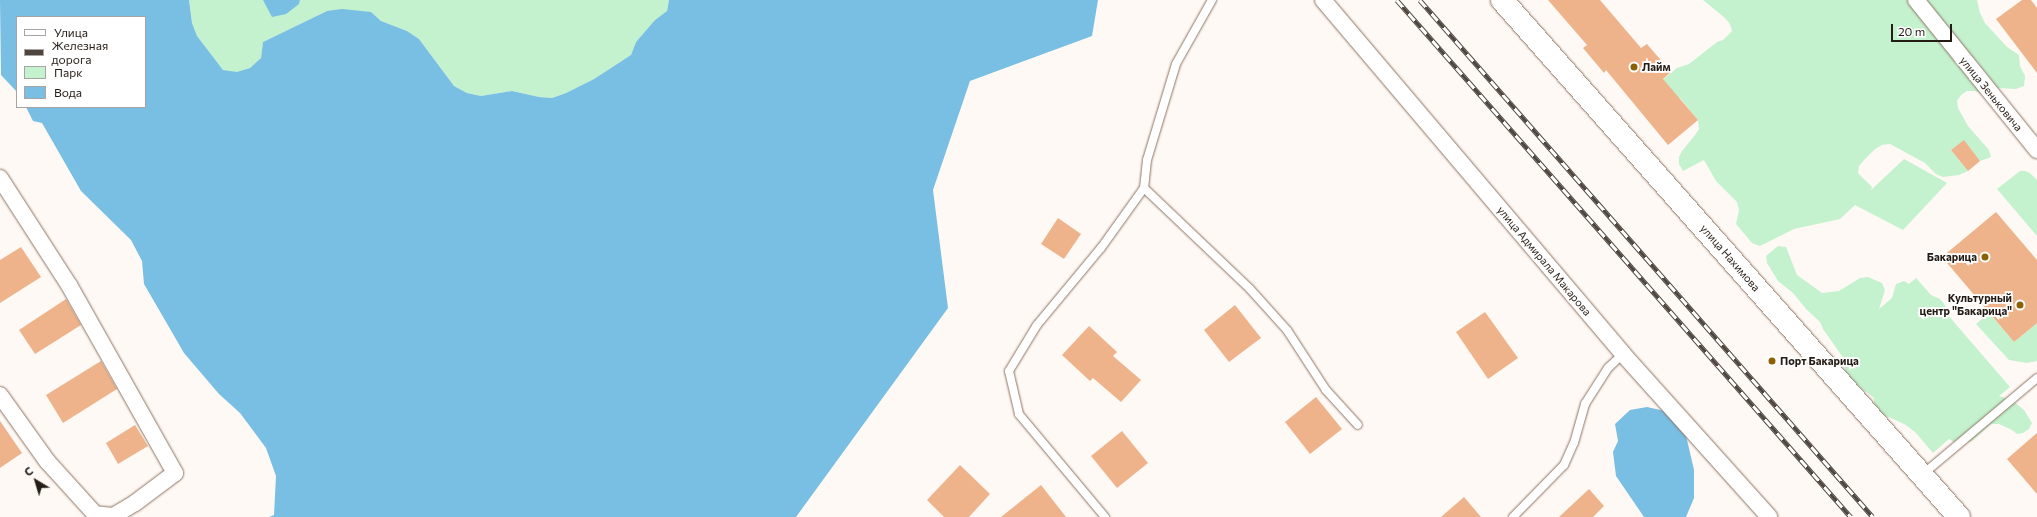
<!DOCTYPE html>
<meta charset="utf-8">
<style>
body{margin:0}
#map{position:relative;width:2037px;height:517px;overflow:hidden;background:#fff9f5;font-family:Commissioner,sans-serif}
div>[style]{position:absolute}
.green>*{inset:0;background:#c4f1ce}
.water>*{inset:0;background:#78bfe3}
.building>*{inset:0;background:#eeb38a}
.roads{filter:drop-shadow(0 0 1px #8c7463) drop-shadow(0 0 1px #8c7463)}
.lane>*{height:8px;margin:-4px;padding:0 4px;transform-origin:4px;border-radius:4px;background:#fff}
.street>*{height:16px;margin:-8px;padding:0 8px;transform-origin:8px;border-radius:8px;background:#fff}
.secondary>*{height:22px;margin:-11px;padding:0 11px;transform-origin:11px;border-radius:11px;background:#fff}
.rail>*{height:4.5px;margin-top:-2.25px;transform-origin:0;background:repeating-linear-gradient(90deg,#fff 0 9px,#4e453f 0 18px);box-sizing:border-box;border-block:1px solid #4e453f}
.dots>*{width:11px;height:11px;translate:-50% -50%;box-sizing:border-box;border:2px solid #fff;border-radius:50%}
span{translate:-50% -50%;white-space:nowrap;text-align:center;line-height:1.15;-webkit-text-stroke:3.5px #fff;paint-order:stroke}
.poi-label{font-size:11px;color:#251c15;font-weight:700}
.left{translate:0 -50%;text-align:left}
.right{translate:-100% -50%;text-align:right}
.street-label{font-size:11px;color:#251c15}
.legend{position:absolute;left:16px;top:16px;width:130px;height:92px;box-sizing:border-box;background:#fff;border:1px solid #a8a4a1;margin:0;padding:5px 7px;list-style:none;font-size:12px;color:#251c15}
.legend li{display:flex;align-items:center;gap:8px;height:20px}
.legend b{width:20px;border:1px solid #a8a4a1}
.north{position:absolute;left:16px;top:461px;width:40px;height:40px;-webkit-text-stroke:3px #fff;paint-order:stroke;rotate:322deg;font-size:11px;font-weight:700;line-height:16px;text-align:center;color:#251c15}
.north::after{content:'';display:block;margin:auto;width:14px;height:18px;background:#251c15;clip-path:polygon(50% 0,100% 100%,50% 72%,0 100%)}
.scale{position:absolute;left:1891px;top:24px;width:61px;height:18px;box-sizing:border-box;border:2px solid #251c15;border-top:0;padding-left:5px;font-size:12px;line-height:14px;white-space:nowrap;color:#251c15;-webkit-text-stroke:3px #fff;paint-order:stroke}
</style>
<div id="map">
<div class="green">
<div style="clip-path:polygon(189px 0,263px 0,299px 4px,300px 0,669px 0,667px 11px,655px 20px,636px 42px,631px 55px,594px 79px,566px 93px,552px 98px,539px 97px,512px 91px,481px 96px,467px 93px,454px 86px,419px 39px,407px 31px,381px 21px,371px 12px,327px 11px,263px 42px,261px 58px,250px 68px,237px 73px,223px 70px,197px 36px,192px 23px)"></div>
<div style="clip-path:polygon(1703px 0,1977px 0,1980px 13px,1985px 23px,2007px 47px,2019px 55px,2020px 66px,2025px 76px,2024px 86px,2016px 89px,1998px 88px,1974px 58px,1966px 54px,1983px 94px,1975px 91px,1967px 91px,1961px 95px,1957px 101px,1958px 108px,1968px 126px,1989px 150px,1991px 157px,1980px 161px,1964px 141px,1951px 150px,1968px 171px,1959px 175px,1943px 177px,1936px 174px,1925px 163px,1890px 144px,1882px 145px,1875px 149px,1864px 160px,1859px 166px,1858px 173px,1872px 187px,1871px 190px,1904px 159px,1947px 183px,1903px 230px,1855px 205px,1840px 219px,1794px 229px,1760px 246px,1752px 243px,1736px 224px,1739px 210px,1737px 202px,1716px 181px,1704px 160px,1683px 171px,1679px 164px,1679px 157px,1682px 151px,1695px 135px,1699px 129px,1698px 120px,1680px 98px,1676px 101px,1660px 82px,1677px 68px,1689px 64px,1717px 42px,1723px 40px,1732px 31px,1730px 24px,1725px 18px)"></div>
<div style="clip-path:polygon(2020px 171px,2025px 171px,2030px 173px,2037px 180px,2037px 236px,1997px 189px)"></div>
<div style="clip-path:polygon(1778px 246px,1786px 247px,1797px 275px,1822px 293px,1839px 291px,1860px 278px,1868px 277px,1882px 283px,1885px 290px,1879px 309px,1892px 298px,1896px 284px,1904px 281px,1909px 284px,1916px 278px,1931px 295px,1940px 299px,1945px 305px,1947px 314px,2010px 387px,1999px 396px,2012px 400px,2024px 410px,2032px 423px,2029px 429px,2023px 433px,2017px 434px,2012px 430px,1999px 424px,1991px 424px,1972px 441px,1959px 445px,1949px 439px,1933px 453px,1916px 433px,1906px 425px,1878px 412px,1874px 406px,1874px 398px,1852px 381px,1845px 370px,1842px 356px,1823px 329px,1820px 322px,1806px 309px,1793px 293px,1778px 281px,1767px 263px,1766px 256px)"></div>
<div style="clip-path:polygon(1989px 313px,2014px 342px,2037px 323px,2037px 361px,2027px 363px,2009px 360px,1976px 324px)"></div>
</div>
<div class="water">
<div style="clip-path:polygon(0 0,189px 0,192px 23px,197px 36px,223px 70px,237px 72px,250px 68px,261px 58px,263px 42px,327px 11px,342px 9px,371px 12px,381px 21px,407px 31px,419px 39px,454px 86px,467px 93px,481px 96px,512px 91px,539px 97px,552px 98px,566px 93px,594px 79px,631px 55px,636px 42px,655px 20px,667px 11px,669px 0,1098px 0,1092px 36px,970px 81px,933px 190px,948px 308px,796px 517px,269px 517px,274px 515px,276px 476px,266px 448px,240px 413px,219px 394px,184px 353px,144px 284px,142px 261px,131px 240px,81px 191px,42px 123px,33px 121px,26px 107px,145px 107px,145px 17px,17px 17px,17px 92px,1px 75px)"></div>
<div style="clip-path:polygon(263px 0,300px 0,299px 4px,286px 14px,272px 17px)"></div>
<div style="clip-path:polygon(1647px 407px,1665px 411px,1685px 431px,1694px 470px,1694px 498px,1686px 517px,1644px 517px,1616px 476px,1613px 452px,1618px 441px,1615px 424px,1630px 410px)"></div>
</div>
<div class="building">
<div style="clip-path:polygon(1548px 0,1600px 0,1641px 48px,1647px 44px,1671px 72px,1663px 79px,1698px 120px,1668px 145px,1606px 70px,1604px 73px,1583px 48px,1587px 45px)"></div>
<div style="clip-path:polygon(2022px 0,2031px 0,2037px 8px,2037px 73px,1996px 19px)"></div>
<div style="clip-path:polygon(1964px 140px,1980px 161px,1968px 171px,1951px 150px)"></div>
<div style="clip-path:polygon(1996px 212px,2037px 260px,2037px 323px,2014px 342px,1942px 257px)"></div>
<div style="clip-path:polygon(1058px 218px,1081px 234px,1064px 259px,1041px 244px)"></div>
<div style="clip-path:polygon(21px 247px,41px 277px,0 303px,0 260px)"></div>
<div style="clip-path:polygon(66px 299px,81px 325px,35px 354px,19px 330px)"></div>
<div style="clip-path:polygon(1235px 305px,1261px 338px,1229px 362px,1204px 330px)"></div>
<div style="clip-path:polygon(1485px 312px,1518px 358px,1488px 379px,1456px 332px)"></div>
<div style="clip-path:polygon(1089px 326px,1117px 352px,1113px 356px,1141px 380px,1121px 402px,1093px 378px,1090px 381px,1062px 355px)"></div>
<div style="clip-path:polygon(101px 361px,117px 389px,63px 423px,46px 395px)"></div>
<div style="clip-path:polygon(1316px 397px,1342px 429px,1310px 454px,1285px 422px)"></div>
<div style="clip-path:polygon(0 421px,22px 453px,0 468px)"></div>
<div style="clip-path:polygon(135px 425px,148px 446px,118px 464px,106px 443px)"></div>
<div style="clip-path:polygon(1122px 431px,1148px 463px,1117px 488px,1091px 456px)"></div>
<div style="clip-path:polygon(2037px 433px,2037px 494px,2007px 459px)"></div>
<div style="clip-path:polygon(960px 465px,990px 494px,969px 517px,944px 517px,927px 500px)"></div>
<div style="clip-path:polygon(1041px 485px,1066px 517px,1001px 517px)"></div>
<div style="clip-path:polygon(1589px 489px,1604px 506px,1593px 517px,1559px 517px)"></div>
<div style="clip-path:polygon(1464px 497px,1481px 517px,1441px 517px)"></div>
</div>
<div class="roads">
<div class="lane">
<div style="left:1212px;top:0;width:73px;rotate:119.4deg"></div>
<div style="left:1176px;top:64px;width:100px;rotate:106.8deg"></div>
<div style="left:1147px;top:160px;width:28px;rotate:96deg"></div>
<div style="left:1144px;top:188px;width:146px;rotate:43.6deg"></div>
<div style="left:1250px;top:289px;width:55px;rotate:47.9deg"></div>
<div style="left:1287px;top:330px;width:72px;rotate:57deg"></div>
<div style="left:1326px;top:390px;width:47px;rotate:47.6deg"></div>
<div style="left:1923px;top:474px;width:149px;rotate:-40.1deg"></div>
<div style="left:1105px;top:517px;width:134px;rotate:-129.9deg"></div>
<div style="left:1019px;top:414px;width:44px;rotate:-103.1deg"></div>
<div style="left:1009px;top:371px;width:54px;rotate:-58.7deg"></div>
<div style="left:1037px;top:325px;width:100px;rotate:-50.3deg"></div>
<div style="left:1101px;top:248px;width:74px;rotate:-54.4deg"></div>
<div style="left:1513px;top:517px;width:73px;rotate:-45.6deg"></div>
<div style="left:1564px;top:465px;width:24px;rotate:-66deg"></div>
<div style="left:1574px;top:443px;width:41px;rotate:-74.2deg"></div>
<div style="left:1585px;top:404px;width:43px;rotate:-57.4deg"></div>
<div style="left:1608px;top:368px;width:21px;rotate:-43deg"></div>
</div>
<div class="street">
<div style="left:1323px;top:0;width:464px;rotate:49.7deg"></div>
<div style="left:1623px;top:354px;width:219px;rotate:48.1deg"></div>
<div style="left:1916px;top:0;width:193px;rotate:51.1deg"></div>
<div style="left:0;top:178px;width:127px;rotate:57.2deg"></div>
<div style="left:69px;top:285px;width:216px;rotate:60.6deg"></div>
<div style="left:175px;top:473px;width:50px;rotate:143.1deg"></div>
<div style="left:135px;top:503px;width:26px;rotate:149deg"></div>
<div style="left:113px;top:516px;width:18px;rotate:-174deg"></div>
<div style="left:95px;top:514px;width:72px;rotate:-132.2deg"></div>
<div style="left:47px;top:461px;width:81px;rotate:-125.5deg"></div>
</div>
<div class="secondary">
<div style="left:1502px;top:0;width:690px;rotate:48.53deg"></div>
</div>
</div>
<div class="rail">
<div style="left:1397px;top:0;width:688px;rotate:48.71deg"></div>
<div style="left:1420px;top:0;width:687px;rotate:48.77deg"></div>
</div>
<div class="dots">
<div style="left:1634px;top:67px;background:#8c6104"></div>
<div style="left:1985px;top:257px;background:#8c6104"></div>
<div style="left:2020px;top:305px;background:#8c6104"></div>
<div style="left:1772px;top:361px;background:#8c6104"></div>
</div>
<div class="poi-label">
<span class="left" style="left:1642px;top:67px">Лайм</span>
<span class="right" style="left:1977px;top:257px">Бакарица</span>
<span class="right" style="left:2012px;top:305px">Культурный<br>центр "Бакарица"</span>
<span class="left" style="left:1780px;top:361px">Порт Бакарица</span>
</div>
<div class="street-label">
<span style="left:1991px;top:94px;rotate:51deg">улица Зеньковича</span>
<span style="left:1730px;top:258px;rotate:49deg">улица Нахимова</span>
<span style="left:1544px;top:261px;rotate:50deg">улица Адмирала Макарова</span>
</div>
<ul class="legend">
<li><b style="height:5px;background:#fff"></b>Улица</li>
<li><b style="height:5px;background:#4e453f"></b>Железная дорога</li>
<li><b style="height:11px;background:#c4f1ce"></b>Парк</li>
<li><b style="height:11px;background:#78bfe3"></b>Вода</li>
</ul>
<div class="north">С</div>
<div class="scale">20 m</div>
</div>
